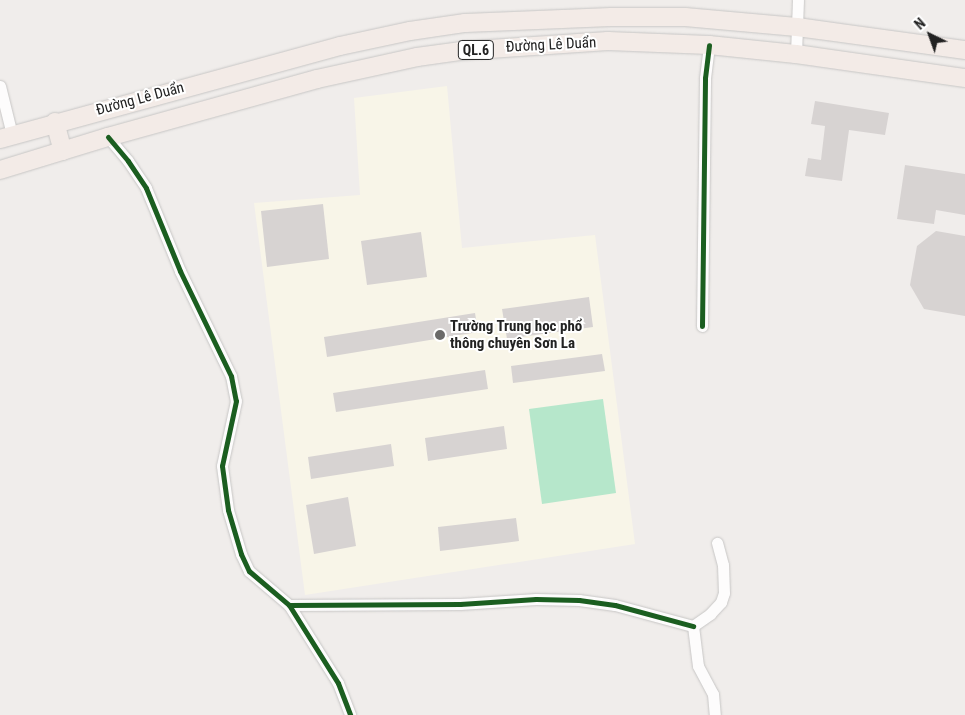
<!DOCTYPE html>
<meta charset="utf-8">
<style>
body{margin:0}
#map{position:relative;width:965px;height:715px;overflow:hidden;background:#f0edeb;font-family:"Roboto Condensed",sans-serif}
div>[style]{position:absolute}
.education>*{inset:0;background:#f8f5e8}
.pitch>*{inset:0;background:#b6e7cb}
.building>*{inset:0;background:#d7d3d2}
.roads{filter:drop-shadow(0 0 1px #c7c6c5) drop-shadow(0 0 1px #c7c6c5)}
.minor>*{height:11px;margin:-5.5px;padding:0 5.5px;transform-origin:5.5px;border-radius:5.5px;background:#fdfcfc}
.primary>*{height:18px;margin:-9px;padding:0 9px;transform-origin:9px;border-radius:9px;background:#f3ebe7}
.cycleway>*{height:5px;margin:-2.5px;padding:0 2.5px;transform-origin:2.5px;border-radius:2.5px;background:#1b5e20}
.dots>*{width:14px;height:14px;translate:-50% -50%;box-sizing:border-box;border:2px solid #fff;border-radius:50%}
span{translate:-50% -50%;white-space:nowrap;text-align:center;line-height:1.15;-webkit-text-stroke:4px #fff;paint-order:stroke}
.shield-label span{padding:1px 4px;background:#fff;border:1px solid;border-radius:4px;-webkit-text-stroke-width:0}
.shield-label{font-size:14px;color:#222;font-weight:700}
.street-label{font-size:15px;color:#222}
.poi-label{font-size:15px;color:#222;font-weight:700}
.left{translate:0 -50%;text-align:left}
.north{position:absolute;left:905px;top:10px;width:50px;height:50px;-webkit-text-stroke:4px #fff;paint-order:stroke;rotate:318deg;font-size:14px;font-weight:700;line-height:20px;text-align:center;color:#222}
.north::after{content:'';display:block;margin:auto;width:18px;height:22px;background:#222;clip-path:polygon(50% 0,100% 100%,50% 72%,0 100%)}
</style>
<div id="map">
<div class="education">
<div style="clip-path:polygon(447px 86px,462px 248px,595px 235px,635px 544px,305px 595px,254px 203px,360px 195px,354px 98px)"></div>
</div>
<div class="pitch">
<div style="clip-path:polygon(603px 399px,616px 493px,542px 504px,529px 409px)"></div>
</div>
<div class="building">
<div style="clip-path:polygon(815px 101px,889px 113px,885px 135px,849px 130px,842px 181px,805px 176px,808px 158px,821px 160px,825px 126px,811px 124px)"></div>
<div style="clip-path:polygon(905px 165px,965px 174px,965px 215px,936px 210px,934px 224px,897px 219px)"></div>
<div style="clip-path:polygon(323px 204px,329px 259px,267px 267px,261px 211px)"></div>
<div style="clip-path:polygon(936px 231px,965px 236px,965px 316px,924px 309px,910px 285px,917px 246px)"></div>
<div style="clip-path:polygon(421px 232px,427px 277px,367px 285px,361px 241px)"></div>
<div style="clip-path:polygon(589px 297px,593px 327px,507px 339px,502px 309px)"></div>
<div style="clip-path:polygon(475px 313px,478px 332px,327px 357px,324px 337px)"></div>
<div style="clip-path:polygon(602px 354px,605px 371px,513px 383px,511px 366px)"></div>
<div style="clip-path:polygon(485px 370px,488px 389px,336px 412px,333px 393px)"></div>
<div style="clip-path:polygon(504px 426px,507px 449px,428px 461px,425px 438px)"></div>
<div style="clip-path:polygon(391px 444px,394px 466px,311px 479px,308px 457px)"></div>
<div style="clip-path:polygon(348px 497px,356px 546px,314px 554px,306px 505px)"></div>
<div style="clip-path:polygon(516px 518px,519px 541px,440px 551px,438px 527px)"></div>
</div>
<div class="roads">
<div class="minor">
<div style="left:796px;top:54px;width:54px;rotate:-87.9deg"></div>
<div style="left:0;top:86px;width:50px;rotate:76.2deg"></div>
<div style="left:108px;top:137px;width:31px;rotate:50deg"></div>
<div style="left:128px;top:161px;width:32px;rotate:56deg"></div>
<div style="left:146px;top:188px;width:90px;rotate:67.7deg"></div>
<div style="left:180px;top:271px;width:117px;rotate:64.1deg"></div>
<div style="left:231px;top:376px;width:25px;rotate:79deg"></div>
<div style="left:236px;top:401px;width:66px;rotate:102.2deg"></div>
<div style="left:222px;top:466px;width:44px;rotate:82.2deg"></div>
<div style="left:228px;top:510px;width:46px;rotate:73.5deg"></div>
<div style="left:241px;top:554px;width:19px;rotate:65deg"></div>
<div style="left:249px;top:571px;width:52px;rotate:40.4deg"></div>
<div style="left:289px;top:605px;width:92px;rotate:57.9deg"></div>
<div style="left:338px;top:683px;width:34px;rotate:69deg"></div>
<div style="left:702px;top:326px;width:248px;rotate:-89.3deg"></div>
<div style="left:705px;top:78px;width:33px;rotate:-83deg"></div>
<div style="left:289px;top:605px;width:171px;rotate:-0.3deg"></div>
<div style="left:460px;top:604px;width:76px;rotate:-3.8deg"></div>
<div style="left:536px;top:599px;width:43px;rotate:1.3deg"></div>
<div style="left:579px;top:600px;width:36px;rotate:8deg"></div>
<div style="left:615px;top:605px;width:81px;rotate:15.1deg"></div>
<div style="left:693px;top:626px;width:21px;rotate:-35deg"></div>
<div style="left:710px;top:614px;width:16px;rotate:-47deg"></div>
<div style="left:721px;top:602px;width:9px;rotate:-72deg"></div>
<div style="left:724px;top:593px;width:28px;rotate:-92deg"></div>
<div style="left:723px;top:565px;width:23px;rotate:-105deg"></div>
<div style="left:693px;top:626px;width:40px;rotate:82.9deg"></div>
<div style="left:698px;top:666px;width:32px;rotate:62deg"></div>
<div style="left:713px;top:694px;width:21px;rotate:85deg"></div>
</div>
<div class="primary">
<div style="left:55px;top:122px;width:30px;rotate:75deg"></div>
<div style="left:0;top:139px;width:352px;rotate:-15.3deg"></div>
<div style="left:340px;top:46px;width:72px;rotate:-12.1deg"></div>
<div style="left:410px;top:31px;width:56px;rotate:-8.3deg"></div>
<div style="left:465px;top:23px;width:146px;rotate:-2.4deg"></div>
<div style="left:611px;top:17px;width:74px"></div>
<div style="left:685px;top:17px;width:112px;rotate:5.1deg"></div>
<div style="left:797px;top:27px;width:170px;rotate:7.8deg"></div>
<div style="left:0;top:170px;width:113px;rotate:-17deg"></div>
<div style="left:108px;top:137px;width:217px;rotate:-15.5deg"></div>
<div style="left:317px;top:79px;width:102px;rotate:-12.4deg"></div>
<div style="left:417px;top:57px;width:43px;rotate:-7.9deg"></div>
<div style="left:460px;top:51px;width:148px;rotate:-3.9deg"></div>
<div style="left:608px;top:41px;width:101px;rotate:2.3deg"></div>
<div style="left:709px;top:45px;width:87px;rotate:5.9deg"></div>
<div style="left:796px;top:54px;width:171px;rotate:8.1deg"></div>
</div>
</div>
<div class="cycleway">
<div style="left:108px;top:137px;width:31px;rotate:50deg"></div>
<div style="left:128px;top:161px;width:32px;rotate:56deg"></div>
<div style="left:146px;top:188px;width:90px;rotate:67.7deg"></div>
<div style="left:180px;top:271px;width:117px;rotate:64.1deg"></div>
<div style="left:231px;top:376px;width:25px;rotate:79deg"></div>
<div style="left:236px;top:401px;width:66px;rotate:102.2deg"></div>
<div style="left:222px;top:466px;width:44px;rotate:82.2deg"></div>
<div style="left:228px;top:510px;width:46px;rotate:73.5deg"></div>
<div style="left:241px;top:554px;width:19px;rotate:65deg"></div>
<div style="left:249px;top:571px;width:52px;rotate:40.4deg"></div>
<div style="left:289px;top:605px;width:92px;rotate:57.9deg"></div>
<div style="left:338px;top:683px;width:34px;rotate:69deg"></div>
<div style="left:702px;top:326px;width:248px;rotate:-89.3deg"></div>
<div style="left:705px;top:78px;width:33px;rotate:-83deg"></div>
<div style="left:289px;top:605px;width:171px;rotate:-0.3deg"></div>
<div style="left:460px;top:604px;width:76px;rotate:-3.8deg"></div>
<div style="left:536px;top:599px;width:43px;rotate:1.3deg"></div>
<div style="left:579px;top:600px;width:36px;rotate:8deg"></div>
<div style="left:615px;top:605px;width:81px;rotate:15.1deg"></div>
</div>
<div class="dots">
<div style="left:440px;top:335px;background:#6a6968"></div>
</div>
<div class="shield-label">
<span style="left:476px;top:50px">QL.6</span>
</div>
<div class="street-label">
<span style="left:551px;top:45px;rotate:-3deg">Đường Lê Duẩn</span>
<span style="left:140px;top:99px;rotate:-15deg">Đường Lê Duẩn</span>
</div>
<div class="poi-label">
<span class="left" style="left:450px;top:335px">Trường Trung học phổ<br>thông chuyên Sơn La</span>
</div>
<div class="north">N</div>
</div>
